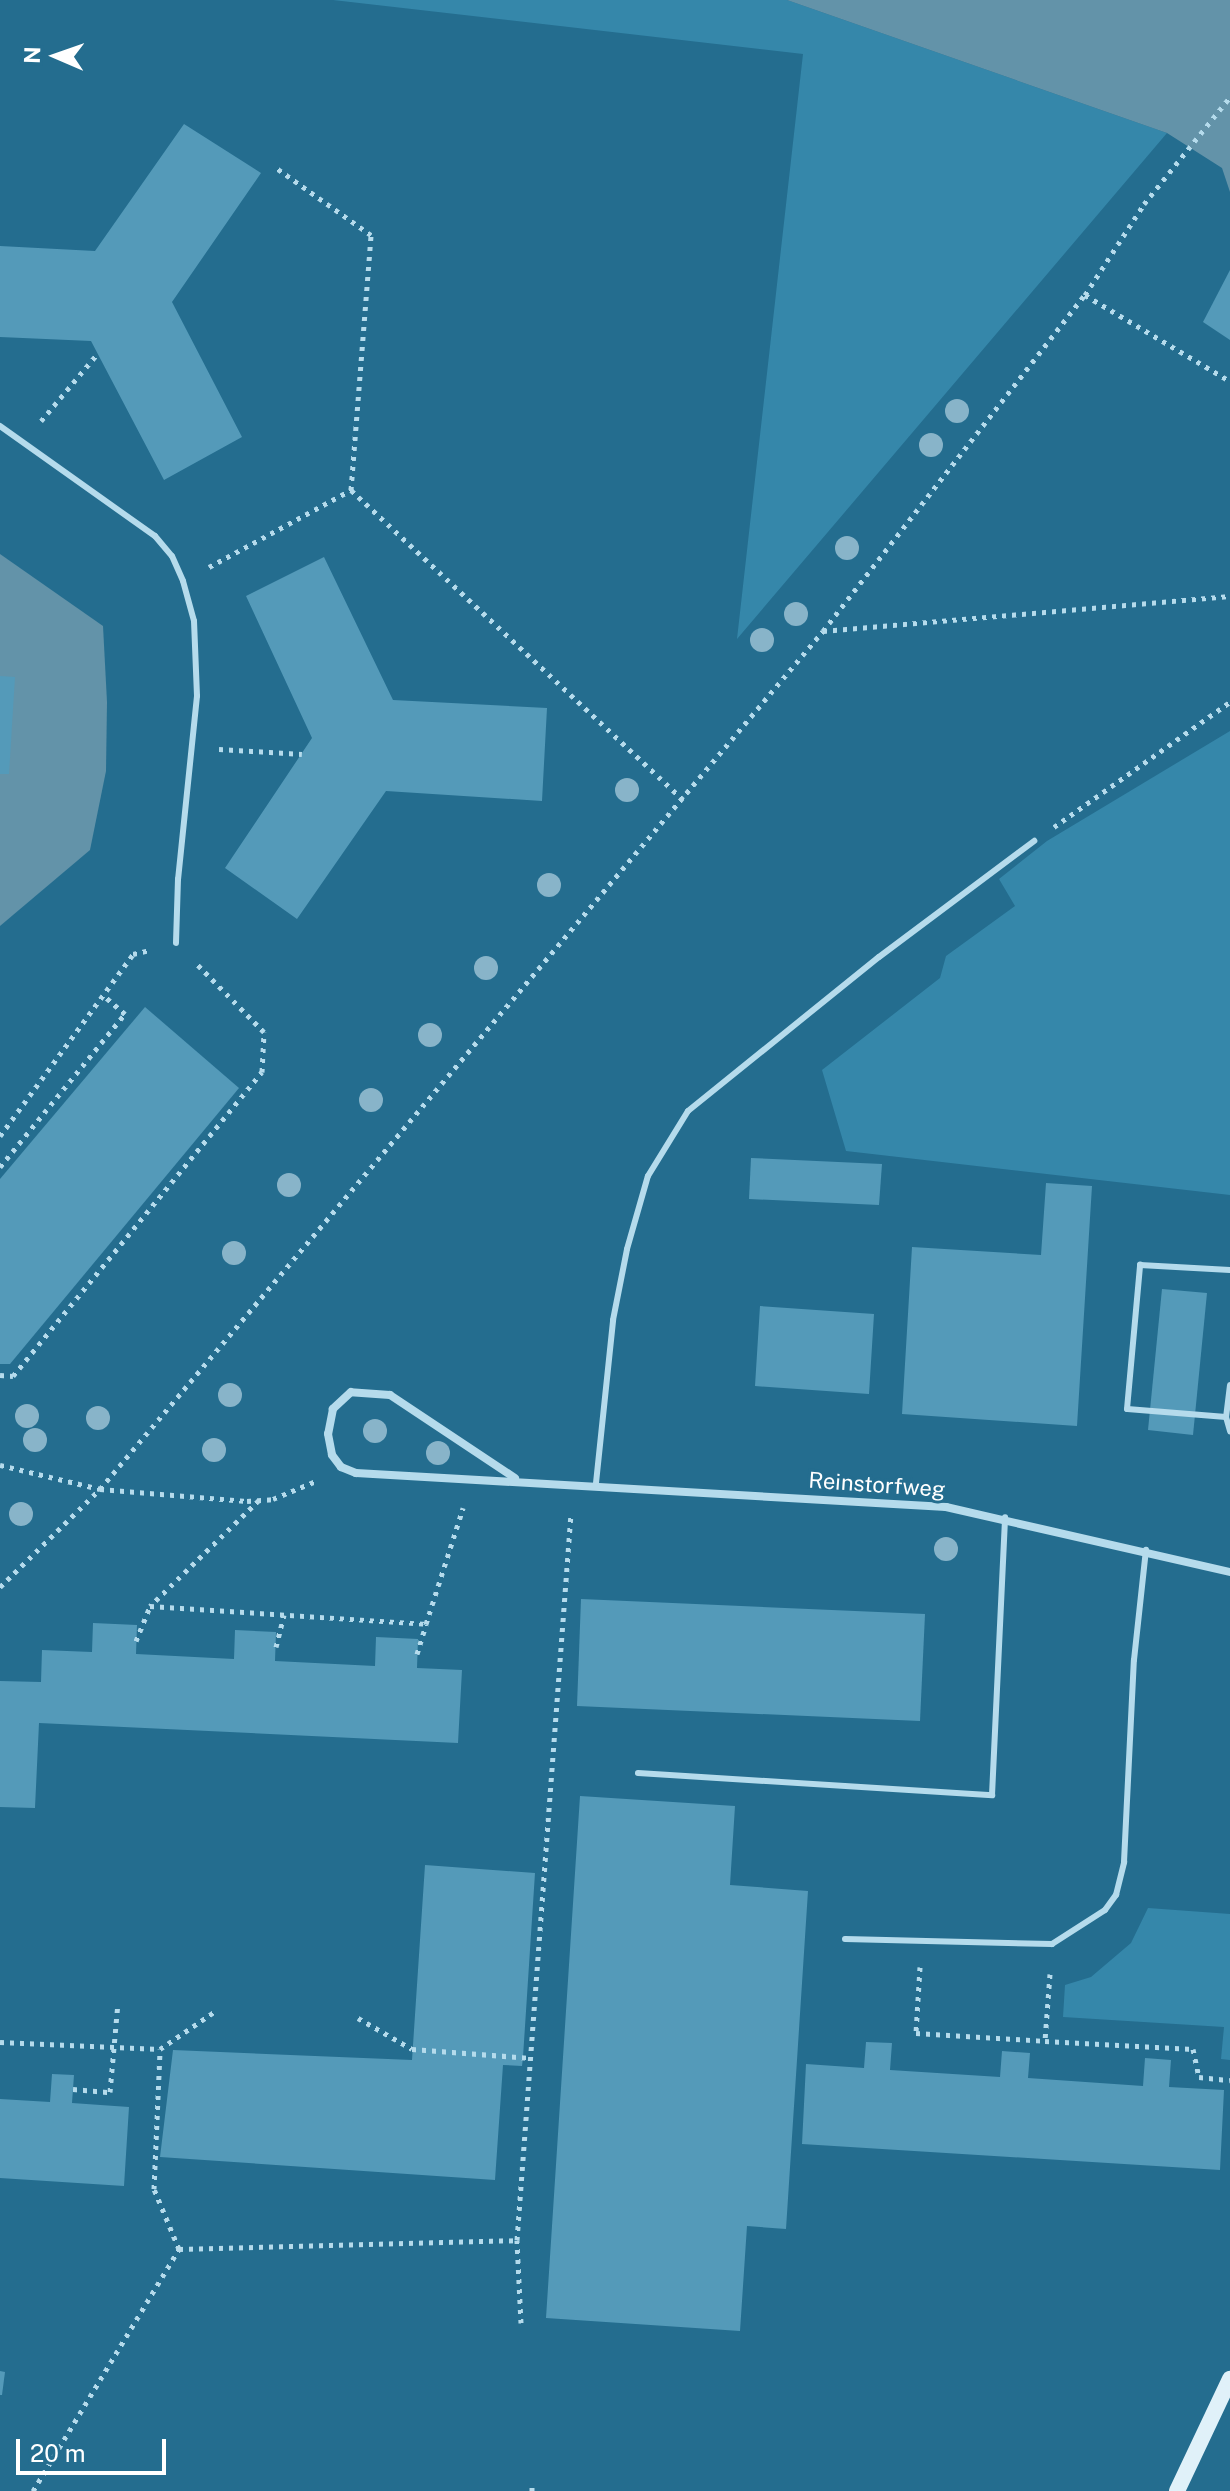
<!DOCTYPE html>
<style>
body{margin:0}
#map{position:relative;width:1230px;height:2491px;overflow:hidden;background:#246d8f;font-family:"Public Sans",sans-serif}
div>[style]{position:absolute}
.green>*{inset:0;background:#3587aa}
.water>*{inset:0;background:#6393a9}
.building>*{inset:0;background:#549ab9}
.path>*{height:5px;margin-top:-2.5px;transform-origin:0;background:repeating-linear-gradient(90deg,#b5dbec 0 4px,transparent 0 10px)}
.lane>*{height:6px;margin:-3px;padding:0 3px;transform-origin:3px;border-radius:3px;background:#b5dbec}
.street>*{height:8px;margin:-4px;padding:0 4px;transform-origin:4px;border-radius:4px;background:#b5dbec}
.secondary>*{height:16px;margin:-8px;padding:0 8px;transform-origin:8px;border-radius:8px;background:#e0f1f9}
.trees>*{width:24px;height:24px;margin:-12px;border-radius:50%;background:#88b4c9}
span{translate:-50% -50%;white-space:nowrap;text-align:center;line-height:1.15;-webkit-text-stroke:6px #246d8f;paint-order:stroke}
.street-label{font-size:22px;color:#fff}
.north{position:absolute;left:16px;top:16px;width:80px;height:80px;-webkit-text-stroke:6px #246d8f;paint-order:stroke;rotate:272deg;font-size:22px;font-weight:700;line-height:32px;text-align:center;color:#fff}
.north::after{content:'';display:block;margin:auto;width:28px;height:36px;background:#fff;clip-path:polygon(50% 0,100% 100%,50% 72%,0 100%)}
.scale{position:absolute;left:16px;top:2439px;width:150px;height:36px;box-sizing:border-box;border:4px solid #fff;border-top:0;padding-left:10px;font-size:24px;line-height:28px;white-space:nowrap;color:#fff;-webkit-text-stroke:6px #246d8f;paint-order:stroke}
</style>
<div id="map">
<div class="green">
<div style="clip-path:polygon(333px 0,787px 0,1167px 133px,737px 639px,803px 54px)"></div>
<div style="clip-path:polygon(1230px 731px,1230px 1195px,846px 1151px,822px 1070px,940px 978px,946px 956px,1015px 906px,999px 879px,1047px 841px)"></div>
<div style="clip-path:polygon(1148px 1908px,1230px 1914px,1230px 2060px,1221px 2059px,1224px 2027px,1063px 2017px,1065px 1985px,1091px 1977px,1131px 1943px)"></div>
</div>
<div class="water">
<div style="clip-path:polygon(787px 0,1230px 0,1230px 192px,1222px 168px,1167px 133px)"></div>
<div style="clip-path:polygon(0 554px,103px 626px,107px 702px,106px 771px,90px 850px,0 926px)"></div>
</div>
<div class="building">
<div style="clip-path:polygon(184px 124px,261px 173px,172px 302px,242px 437px,164px 480px,91px 341px,0 337px,0 246px,95px 251px)"></div>
<div style="clip-path:polygon(1230px 270px,1230px 340px,1203px 322px)"></div>
<div style="clip-path:polygon(324px 557px,393px 700px,547px 708px,542px 801px,386px 791px,297px 919px,225px 868px,312px 738px,246px 596px)"></div>
<div style="clip-path:polygon(0 676px,15px 677px,9px 774px,0 774px)"></div>
<div style="clip-path:polygon(145px 1007px,239px 1088px,10px 1364px,0 1364px,0 1179px)"></div>
<div style="clip-path:polygon(751px 1158px,882px 1164px,879px 1205px,749px 1199px)"></div>
<div style="clip-path:polygon(1046px 1183px,1092px 1186px,1077px 1426px,902px 1414px,912px 1247px,1041px 1255px)"></div>
<div style="clip-path:polygon(1162px 1289px,1207px 1293px,1193px 1435px,1148px 1430px)"></div>
<div style="clip-path:polygon(760px 1306px,874px 1314px,869px 1394px,755px 1386px)"></div>
<div style="clip-path:polygon(581px 1599px,925px 1614px,920px 1721px,577px 1706px)"></div>
<div style="clip-path:polygon(93px 1623px,137px 1625px,136px 1654px,234px 1659px,235px 1630px,276px 1632px,275px 1661px,375px 1666px,376px 1637px,418px 1639px,417px 1668px,462px 1670px,458px 1743px,39px 1723px,35px 1808px,0 1807px,0 1681px,41px 1682px,42px 1650px,92px 1652px)"></div>
<div style="clip-path:polygon(580px 1796px,735px 1806px,730px 1885px,808px 1891px,786px 2229px,747px 2226px,740px 2331px,546px 2318px)"></div>
<div style="clip-path:polygon(425px 1865px,535px 1873px,523px 2057px,522px 2066px,503px 2065px,495px 2180px,160px 2157px,173px 2050px,412px 2060px)"></div>
<div style="clip-path:polygon(866px 2042px,892px 2043px,890px 2070px,1000px 2077px,1002px 2051px,1030px 2053px,1028px 2078px,1143px 2086px,1145px 2058px,1171px 2060px,1169px 2087px,1224px 2090px,1220px 2170px,802px 2144px,806px 2064px,864px 2068px)"></div>
<div style="clip-path:polygon(52px 2074px,74px 2075px,72px 2103px,129px 2107px,124px 2186px,0 2178px,0 2099px,50px 2102px)"></div>
<div style="clip-path:polygon(0 2371px,5px 2372px,2px 2395px,0 2395px)"></div>
</div>
<div class="path">
<div style="left:1085px;top:295px;width:169px;rotate:30.7deg"></div>
<div style="left:41px;top:421px;width:89px;rotate:-50deg"></div>
<div style="left:351px;top:490px;width:454px;rotate:43deg"></div>
<div style="left:209px;top:567px;width:162px;rotate:-28.5deg"></div>
<div style="left:351px;top:490px;width:256px;rotate:-85.5deg"></div>
<div style="left:371px;top:235px;width:118px;rotate:-144.7deg"></div>
<div style="left:823px;top:631px;width:409px;rotate:-4.9deg"></div>
<div style="left:219px;top:749px;width:83px;rotate:3.4deg"></div>
<div style="left:1054px;top:827px;width:216px;rotate:-35.4deg"></div>
<div style="left:0;top:1136px;width:225px;rotate:-53.8deg"></div>
<div style="left:133px;top:954px;width:17px;rotate:-13deg"></div>
<div style="left:0;top:1167px;width:198px;rotate:-50.8deg"></div>
<div style="left:125px;top:1014px;width:28px;rotate:-139deg"></div>
<div style="left:0;top:1375px;width:13px;rotate:4deg"></div>
<div style="left:13px;top:1376px;width:393px;rotate:-50.7deg"></div>
<div style="left:262px;top:1072px;width:40px;rotate:-87.1deg"></div>
<div style="left:264px;top:1032px;width:98px;rotate:-134.6deg"></div>
<div style="left:0;top:1465px;width:103px;rotate:13.5deg"></div>
<div style="left:100px;top:1489px;width:147px;rotate:4.7deg"></div>
<div style="left:247px;top:1501px;width:26px;rotate:-4deg"></div>
<div style="left:273px;top:1499px;width:47px;rotate:-22.7deg"></div>
<div style="left:259px;top:1500px;width:152px;rotate:135.8deg"></div>
<div style="left:150px;top:1606px;width:277px;rotate:3.7deg"></div>
<div style="left:426px;top:1624px;width:122px;rotate:-72.3deg"></div>
<div style="left:0;top:1587px;width:140px;rotate:-44.4deg"></div>
<div style="left:100px;top:1489px;width:1122px;rotate:-49.88deg"></div>
<div style="left:823px;top:631px;width:426px;rotate:-52.1deg"></div>
<div style="left:1085px;top:295px;width:108px;rotate:-57deg"></div>
<div style="left:1144px;top:204px;width:137px;rotate:-51.2deg"></div>
<div style="left:136px;top:1641px;width:38px;rotate:-68deg"></div>
<div style="left:276px;top:1647px;width:33px;rotate:-76deg"></div>
<div style="left:417px;top:1654px;width:31px;rotate:-73deg"></div>
<div style="left:920px;top:1967px;width:66px;rotate:93.5deg"></div>
<div style="left:916px;top:2033px;width:129px;rotate:3.5deg"></div>
<div style="left:1050px;top:1974px;width:67px;rotate:94.3deg"></div>
<div style="left:1045px;top:2041px;width:148px;rotate:3.1deg"></div>
<div style="left:1193px;top:2049px;width:29px;rotate:78deg"></div>
<div style="left:1199px;top:2077px;width:31px;rotate:6deg"></div>
<div style="left:358px;top:2018px;width:62px;rotate:29.9deg"></div>
<div style="left:412px;top:2049px;width:119px;rotate:4.3deg"></div>
<div style="left:0;top:2042px;width:160px;rotate:2.5deg"></div>
<div style="left:73px;top:2089px;width:37px;rotate:5deg"></div>
<div style="left:110px;top:2092px;width:89px;rotate:-84.9deg"></div>
<div style="left:179px;top:2249px;width:65px;rotate:-112.6deg"></div>
<div style="left:154px;top:2189px;width:140px;rotate:-87.5deg"></div>
<div style="left:160px;top:2049px;width:65px;rotate:-34.4deg"></div>
<div style="left:521px;top:2323px;width:83px;rotate:-92.8deg"></div>
<div style="left:517px;top:2240px;width:728px;rotate:-85.75deg"></div>
<div style="left:33px;top:2491px;width:283px;rotate:-58.9deg"></div>
<div style="left:179px;top:2249px;width:338px;rotate:-1.5deg"></div>
<div style="left:532px;top:2491px;width:4px;rotate:-90deg"></div>
</div>
<div class="lane">
<div style="left:0;top:426px;width:190px;rotate:35.4deg"></div>
<div style="left:155px;top:536px;width:26px;rotate:50deg"></div>
<div style="left:172px;top:556px;width:27px;rotate:66deg"></div>
<div style="left:183px;top:581px;width:41px;rotate:74.6deg"></div>
<div style="left:194px;top:621px;width:75px;rotate:87.7deg"></div>
<div style="left:197px;top:696px;width:184px;rotate:95.9deg"></div>
<div style="left:178px;top:879px;width:64px;rotate:91.8deg"></div>
<div style="left:1230px;top:1385px;width:32px;rotate:97deg"></div>
<div style="left:1226px;top:1417px;width:15px;rotate:74deg"></div>
<div style="left:1226px;top:1417px;width:99px;rotate:-175.4deg"></div>
<div style="left:1127px;top:1409px;width:145px;rotate:-84.8deg"></div>
<div style="left:1140px;top:1265px;width:90px;rotate:3.2deg"></div>
<div style="left:596px;top:1483px;width:164px;rotate:-84deg"></div>
<div style="left:613px;top:1320px;width:72px;rotate:-78.8deg"></div>
<div style="left:627px;top:1249px;width:76px;rotate:-74deg"></div>
<div style="left:648px;top:1176px;width:76px;rotate:-58.4deg"></div>
<div style="left:688px;top:1111px;width:245px;rotate:-38.9deg"></div>
<div style="left:879px;top:957px;width:194px;rotate:-36.8deg"></div>
<div style="left:638px;top:1773px;width:355px;rotate:3.6deg"></div>
<div style="left:992px;top:1795px;width:278px;rotate:-87.3deg"></div>
<div style="left:845px;top:1939px;width:207px;rotate:1.4deg"></div>
<div style="left:1052px;top:1944px;width:63px;rotate:-32.7deg"></div>
<div style="left:1105px;top:1910px;width:19px;rotate:-54deg"></div>
<div style="left:1116px;top:1895px;width:34px;rotate:-76deg"></div>
<div style="left:1124px;top:1862px;width:202px;rotate:-87.2deg"></div>
<div style="left:1134px;top:1660px;width:111px;rotate:-83.8deg"></div>
</div>
<div class="street">
<div style="left:515px;top:1478px;width:150px;rotate:-146.4deg"></div>
<div style="left:390px;top:1395px;width:39px;rotate:-176deg"></div>
<div style="left:351px;top:1392px;width:25px;rotate:137deg"></div>
<div style="left:333px;top:1409px;width:25px;rotate:101deg"></div>
<div style="left:328px;top:1434px;width:21px;rotate:79deg"></div>
<div style="left:332px;top:1455px;width:15px;rotate:53deg"></div>
<div style="left:341px;top:1467px;width:16px;rotate:22deg"></div>
<div style="left:356px;top:1473px;width:591px;rotate:3.3deg"></div>
<div style="left:946px;top:1507px;width:291px;rotate:12.9deg"></div>
</div>
<div class="secondary">
<div style="left:1177px;top:2491px;width:124px;rotate:-64.7deg"></div>
</div>
<div class="trees">
<div style="left:957px;top:411px"></div>
<div style="left:931px;top:445px"></div>
<div style="left:847px;top:548px"></div>
<div style="left:796px;top:614px"></div>
<div style="left:762px;top:640px"></div>
<div style="left:627px;top:790px"></div>
<div style="left:549px;top:885px"></div>
<div style="left:486px;top:968px"></div>
<div style="left:430px;top:1035px"></div>
<div style="left:371px;top:1100px"></div>
<div style="left:289px;top:1185px"></div>
<div style="left:234px;top:1253px"></div>
<div style="left:230px;top:1395px"></div>
<div style="left:27px;top:1416px"></div>
<div style="left:98px;top:1418px"></div>
<div style="left:375px;top:1431px"></div>
<div style="left:35px;top:1440px"></div>
<div style="left:214px;top:1450px"></div>
<div style="left:438px;top:1453px"></div>
<div style="left:21px;top:1514px"></div>
<div style="left:946px;top:1549px"></div>
</div>
<div class="street-label">
<span style="left:877px;top:1485px;rotate:4deg">Reinstorfweg</span>
</div>
<div class="north">N</div>
<div class="scale">20 m</div>
</div>
